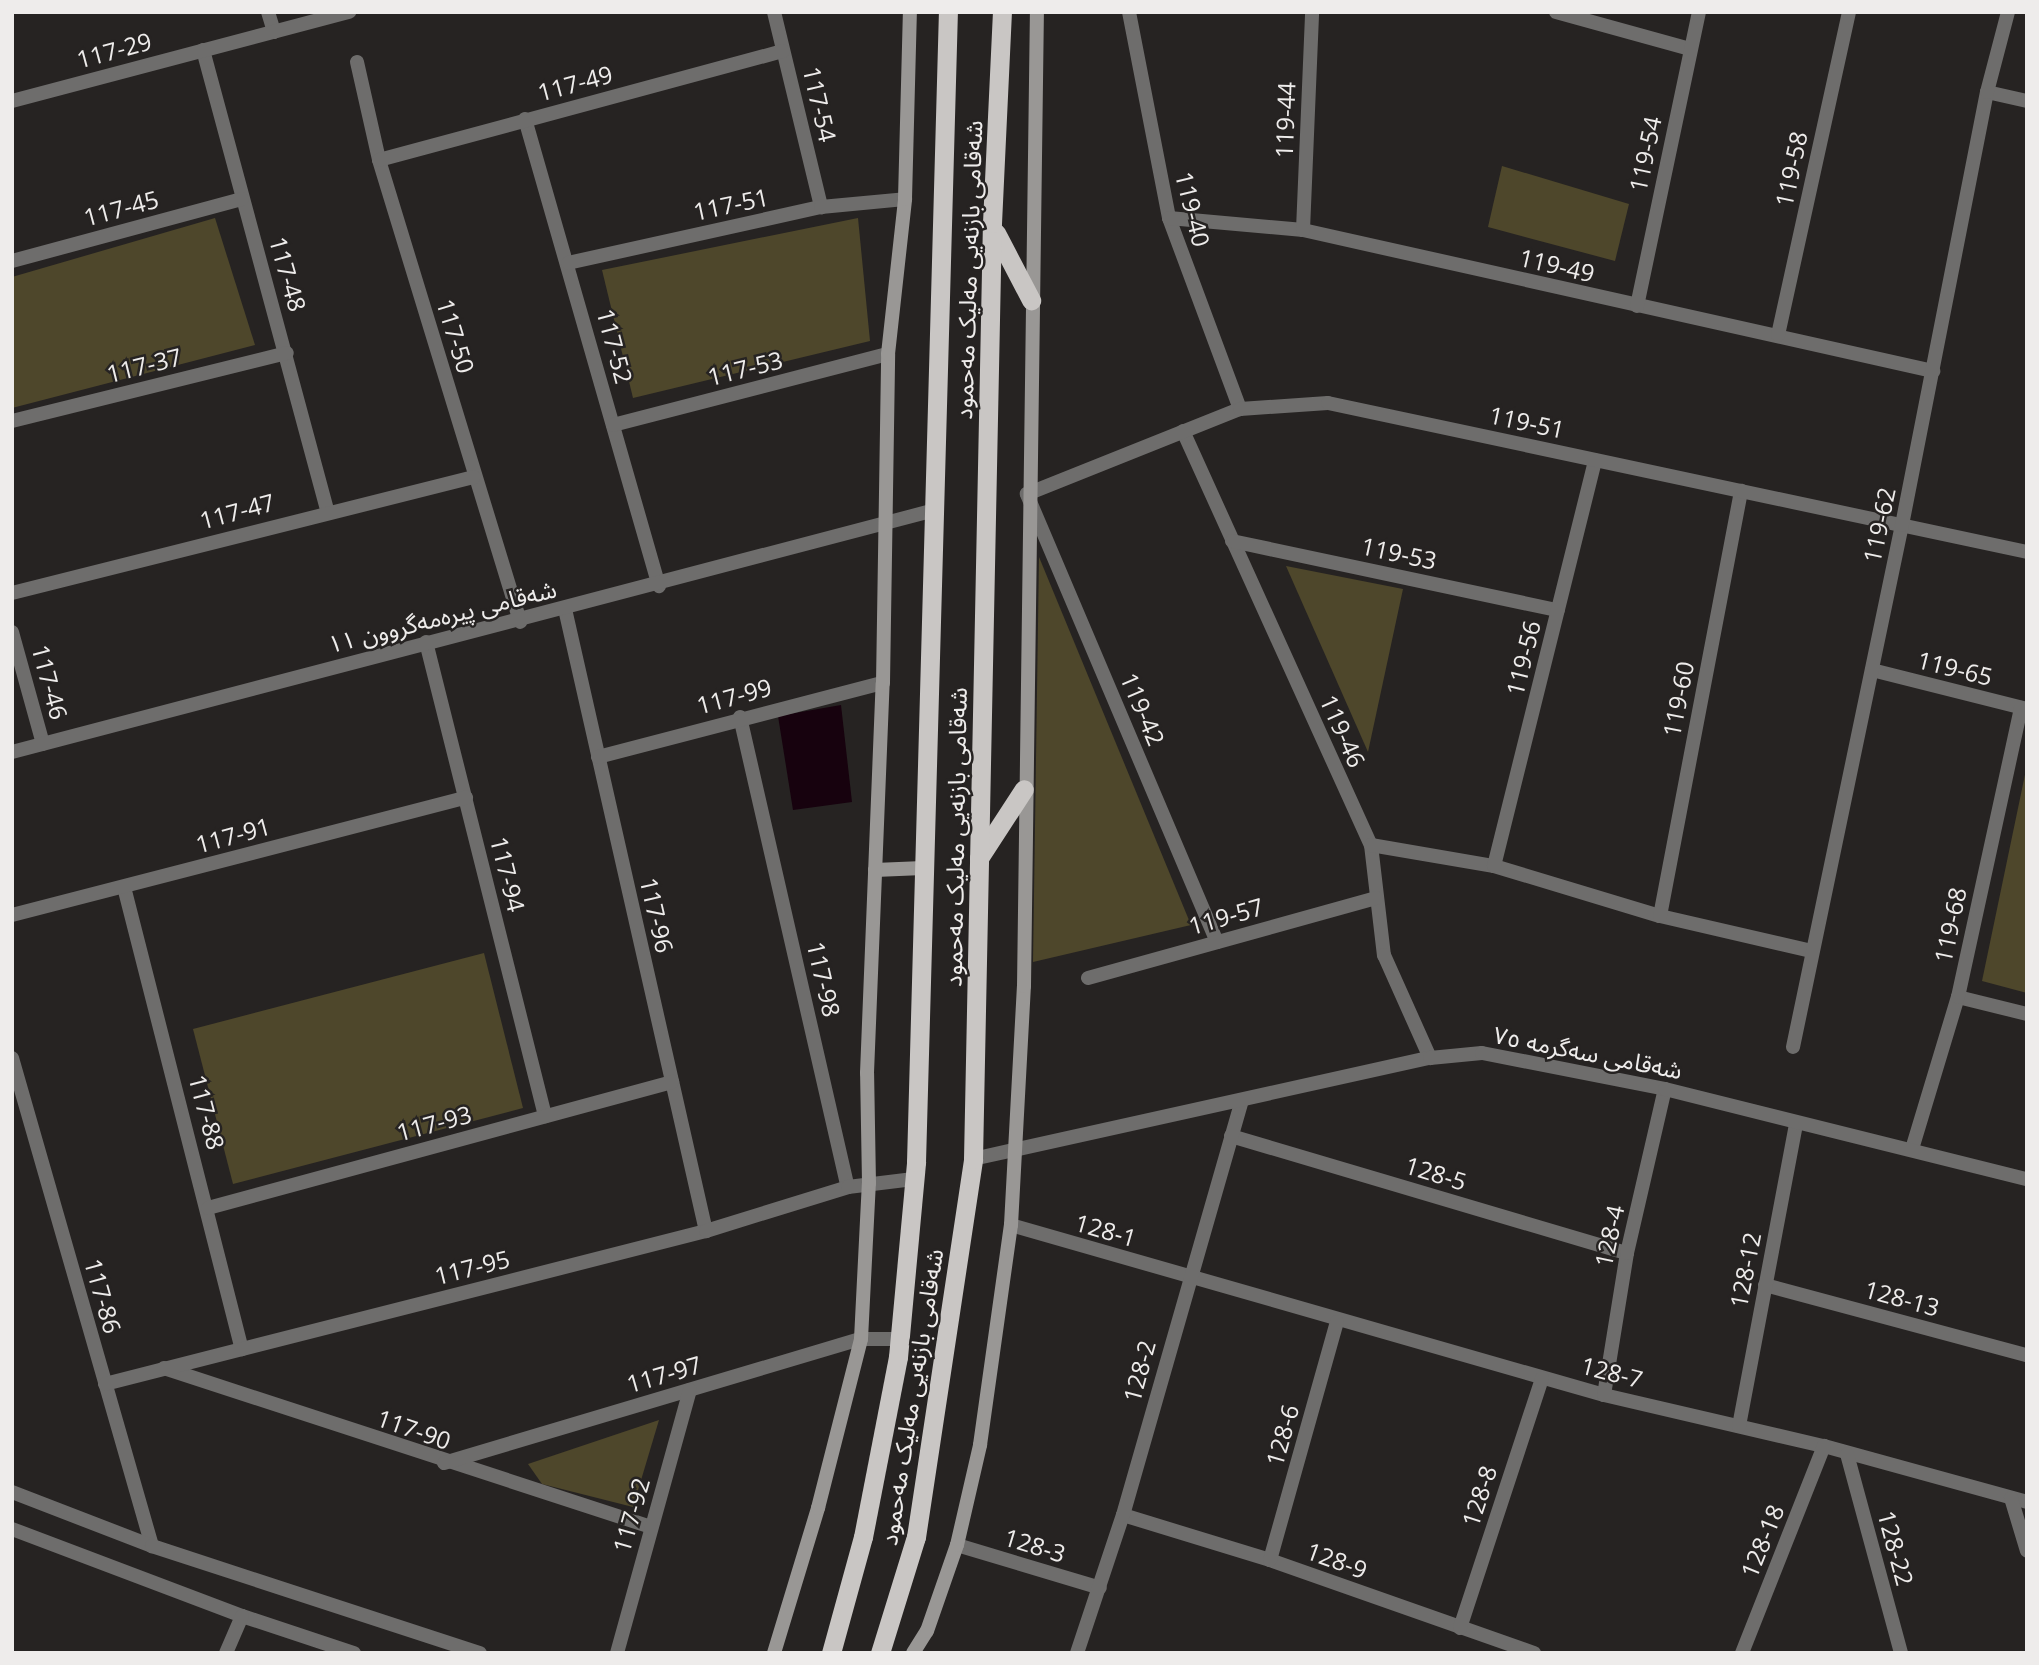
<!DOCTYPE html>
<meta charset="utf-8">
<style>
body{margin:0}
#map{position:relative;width:2039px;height:1665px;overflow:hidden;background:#262322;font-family:"Open Sans","Noto Sans Arabic",sans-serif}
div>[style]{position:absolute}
.green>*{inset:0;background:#4e472b}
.water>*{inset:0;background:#17020e}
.minor>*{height:14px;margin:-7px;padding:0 7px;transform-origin:7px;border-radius:7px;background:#6e6d6c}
.tertiary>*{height:14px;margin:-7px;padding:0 7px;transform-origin:7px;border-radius:7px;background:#6e6d6c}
.secondary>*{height:14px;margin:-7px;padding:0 7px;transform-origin:7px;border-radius:7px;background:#999795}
.trunk>*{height:19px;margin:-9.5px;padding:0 9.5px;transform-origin:9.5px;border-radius:9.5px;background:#c9c6c4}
span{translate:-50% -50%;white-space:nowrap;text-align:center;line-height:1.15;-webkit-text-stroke:5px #262322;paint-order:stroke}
.street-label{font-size:24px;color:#eeeceb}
.frame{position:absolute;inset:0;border:14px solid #eeeceb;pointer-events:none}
</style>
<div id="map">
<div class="green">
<div style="clip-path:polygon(1502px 166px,1629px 204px,1615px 261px,1488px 227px)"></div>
<div style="clip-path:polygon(215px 218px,255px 345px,12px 408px,12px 277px)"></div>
<div style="clip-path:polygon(858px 218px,870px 341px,633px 398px,602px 270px)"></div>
<div style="clip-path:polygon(1039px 557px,1191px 925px,1033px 962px)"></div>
<div style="clip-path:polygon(1286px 566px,1403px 589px,1368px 752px)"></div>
<div style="clip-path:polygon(2027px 765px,2027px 993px,1982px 981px)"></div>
<div style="clip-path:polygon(484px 953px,523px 1108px,233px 1184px,193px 1029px)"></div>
<div style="clip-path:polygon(659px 1420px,633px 1507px,542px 1484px,528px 1464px)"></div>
</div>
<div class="water">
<div style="clip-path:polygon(841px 705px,852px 802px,793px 810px,778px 716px)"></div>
</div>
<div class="minor">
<div style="left:268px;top:12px;width:21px;rotate:73deg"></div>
<div style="left:774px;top:12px;width:201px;rotate:76.4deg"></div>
<div style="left:1129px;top:12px;width:210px;rotate:79deg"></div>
<div style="left:1169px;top:218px;width:204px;rotate:69.6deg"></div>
<div style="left:1556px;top:12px;width:139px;rotate:15.4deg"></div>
<div style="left:203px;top:50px;width:476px;rotate:74.9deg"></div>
<div style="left:357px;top:62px;width:100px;rotate:77.3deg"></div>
<div style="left:379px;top:160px;width:483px;rotate:73deg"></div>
<div style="left:1987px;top:92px;width:41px;rotate:12.7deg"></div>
<div style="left:12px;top:101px;width:349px;rotate:-14.8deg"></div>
<div style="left:525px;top:119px;width:486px;rotate:74deg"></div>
<div style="left:379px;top:160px;width:418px;rotate:-15.1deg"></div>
<div style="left:1169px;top:218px;width:135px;rotate:5.1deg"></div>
<div style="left:1303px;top:230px;width:646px;rotate:12.62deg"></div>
<div style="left:1303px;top:230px;width:218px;rotate:-87.6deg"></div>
<div style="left:12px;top:261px;width:238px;rotate:-15.1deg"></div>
<div style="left:568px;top:263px;width:259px;rotate:-12.5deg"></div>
<div style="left:821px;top:207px;width:84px;rotate:-5.4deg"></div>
<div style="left:1637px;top:306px;width:300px;rotate:-78.1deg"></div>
<div style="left:1778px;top:335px;width:331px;rotate:-77.6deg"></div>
<div style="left:12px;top:421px;width:283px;rotate:-13.9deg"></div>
<div style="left:613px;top:425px;width:284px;rotate:-14.5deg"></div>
<div style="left:1183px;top:431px;width:455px;rotate:65.6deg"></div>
<div style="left:1371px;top:845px;width:111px;rotate:83.3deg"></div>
<div style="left:1384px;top:955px;width:113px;rotate:65.9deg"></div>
<div style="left:1232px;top:541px;width:333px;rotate:12deg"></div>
<div style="left:12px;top:593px;width:476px;rotate:-14.1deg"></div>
<div style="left:565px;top:609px;width:638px;rotate:77.23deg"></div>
<div style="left:12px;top:632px;width:116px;rotate:74.5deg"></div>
<div style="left:426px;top:642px;width:489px;rotate:75.9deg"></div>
<div style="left:1872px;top:670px;width:160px;rotate:14.1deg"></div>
<div style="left:740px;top:717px;width:482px;rotate:77.1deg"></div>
<div style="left:598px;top:757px;width:294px;rotate:-14.6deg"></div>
<div style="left:1371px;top:845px;width:125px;rotate:9.7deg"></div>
<div style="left:1494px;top:866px;width:173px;rotate:16.8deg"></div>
<div style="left:1660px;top:916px;width:156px;rotate:13deg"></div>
<div style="left:1494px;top:866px;width:418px;rotate:-76deg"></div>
<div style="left:124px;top:887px;width:477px;rotate:75.7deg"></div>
<div style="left:12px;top:915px;width:469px;rotate:-14.5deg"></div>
<div style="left:1660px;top:916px;width:433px;rotate:-79.2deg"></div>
<div style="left:1217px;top:942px;width:487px;rotate:-113deg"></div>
<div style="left:1027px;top:494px;width:229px;rotate:-21.8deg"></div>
<div style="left:1240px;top:409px;width:88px;rotate:-3.9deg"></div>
<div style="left:1328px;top:403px;width:715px;rotate:12.03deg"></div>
<div style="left:1088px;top:978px;width:299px;rotate:-15.5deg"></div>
<div style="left:1958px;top:997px;width:71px;rotate:13.8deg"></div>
<div style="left:1793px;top:1047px;width:533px;rotate:-78.21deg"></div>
<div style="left:1902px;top:525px;width:441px;rotate:-78.9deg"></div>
<div style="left:1987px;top:92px;width:83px;rotate:-75.3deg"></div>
<div style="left:12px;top:1058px;width:508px;rotate:73.99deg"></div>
<div style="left:1231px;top:1136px;width:413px;rotate:16.5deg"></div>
<div style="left:1912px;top:1149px;width:159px;rotate:-73.2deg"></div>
<div style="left:1958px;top:997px;width:296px;rotate:-77.7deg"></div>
<div style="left:208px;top:1208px;width:481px;rotate:-15.2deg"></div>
<div style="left:1011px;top:1225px;width:617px;rotate:16deg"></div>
<div style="left:1604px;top:1395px;width:226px;rotate:13.1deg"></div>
<div style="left:1824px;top:1446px;width:211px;rotate:15.4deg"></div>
<div style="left:1765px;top:1285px;width:271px;rotate:15deg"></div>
<div style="left:164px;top:1368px;width:512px;rotate:18.08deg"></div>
<div style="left:105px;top:1384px;width:620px;rotate:-14.28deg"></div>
<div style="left:706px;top:1231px;width:149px;rotate:-17.2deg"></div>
<div style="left:848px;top:1187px;width:66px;rotate:-6.9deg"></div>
<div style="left:1604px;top:1395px;width:144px;rotate:-80.8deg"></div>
<div style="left:1627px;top:1253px;width:168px;rotate:-77deg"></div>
<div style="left:1739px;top:1426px;width:308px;rotate:-79.3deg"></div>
<div style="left:1847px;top:1454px;width:206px;rotate:74.8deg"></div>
<div style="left:444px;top:1463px;width:435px;rotate:-16.6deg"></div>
<div style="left:861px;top:1339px;width:38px"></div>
<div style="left:12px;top:1492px;width:150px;rotate:21.1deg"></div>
<div style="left:152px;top:1546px;width:345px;rotate:18.1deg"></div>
<div style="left:2011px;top:1498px;width:55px;rotate:73.2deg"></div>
<div style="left:1123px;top:1515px;width:154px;rotate:17deg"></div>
<div style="left:1270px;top:1560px;width:280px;rotate:19.4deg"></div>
<div style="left:12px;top:1529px;width:246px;rotate:20.7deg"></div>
<div style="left:242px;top:1616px;width:118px;rotate:18.3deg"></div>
<div style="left:957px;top:1545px;width:149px;rotate:16.7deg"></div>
<div style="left:1270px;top:1560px;width:247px;rotate:-74.3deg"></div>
<div style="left:1460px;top:1628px;width:263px;rotate:-71.8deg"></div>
<div style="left:226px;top:1653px;width:40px;rotate:-66.6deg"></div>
<div style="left:617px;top:1653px;width:273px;rotate:-74.5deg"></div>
<div style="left:1077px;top:1653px;width:145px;rotate:-71.6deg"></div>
<div style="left:1123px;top:1515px;width:431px;rotate:-74deg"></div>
<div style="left:1742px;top:1653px;width:223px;rotate:-68.4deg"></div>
</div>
<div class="tertiary">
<div style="left:12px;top:752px;width:950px;rotate:-14.69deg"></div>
<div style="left:973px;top:1159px;width:468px;rotate:-12.5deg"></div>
<div style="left:1430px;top:1058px;width:52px;rotate:-5.5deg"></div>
<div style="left:1482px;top:1053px;width:187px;rotate:11.1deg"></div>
<div style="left:1665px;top:1089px;width:373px;rotate:14deg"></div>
</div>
<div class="secondary">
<div style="left:875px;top:870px;width:48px;rotate:-2.4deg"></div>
<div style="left:774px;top:1653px;width:152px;rotate:-73.1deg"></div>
<div style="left:818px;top:1508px;width:174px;rotate:-75.7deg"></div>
<div style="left:861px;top:1339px;width:156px;rotate:-87.1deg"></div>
<div style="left:869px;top:1183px;width:110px;rotate:-91deg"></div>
<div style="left:867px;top:1073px;width:390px;rotate:-87.7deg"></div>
<div style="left:883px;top:683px;width:329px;rotate:-89.1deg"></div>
<div style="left:888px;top:354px;width:156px;rotate:-83.7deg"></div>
<div style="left:905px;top:199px;width:187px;rotate:-88.5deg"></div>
<div style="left:913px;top:1653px;width:26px;rotate:-58deg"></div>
<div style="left:927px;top:1631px;width:91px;rotate:-70.8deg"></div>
<div style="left:957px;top:1545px;width:103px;rotate:-77deg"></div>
<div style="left:980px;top:1445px;width:222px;rotate:-82deg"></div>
<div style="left:1011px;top:1225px;width:239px;rotate:-86.9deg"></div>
<div style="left:1024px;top:986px;width:974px;rotate:-89.24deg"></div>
</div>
<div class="trunk">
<div style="left:996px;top:233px;width:76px;rotate:62.4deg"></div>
<div style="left:979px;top:858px;width:82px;rotate:-56.9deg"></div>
<div style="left:831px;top:1653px;width:120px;rotate:-74.6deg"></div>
<div style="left:863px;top:1537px;width:183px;rotate:-79deg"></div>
<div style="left:898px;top:1357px;width:196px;rotate:-84.7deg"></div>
<div style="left:916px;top:1162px;width:1150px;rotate:-88.41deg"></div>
<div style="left:880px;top:1653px;width:121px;rotate:-72.8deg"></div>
<div style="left:916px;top:1537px;width:382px;rotate:-81.4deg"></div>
<div style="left:973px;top:1159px;width:936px;rotate:-88.84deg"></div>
<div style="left:992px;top:223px;width:211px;rotate:-87.3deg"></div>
</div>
<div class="street-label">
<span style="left:114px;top:50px;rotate:-15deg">117-29</span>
<span style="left:575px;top:83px;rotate:-15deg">117-49</span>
<span style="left:820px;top:104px;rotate:77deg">117-54</span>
<span style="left:1285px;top:120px;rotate:-88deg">119-44</span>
<span style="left:1645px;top:154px;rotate:-78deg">119-54</span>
<span style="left:1791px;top:169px;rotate:-78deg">119-58</span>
<span style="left:731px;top:204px;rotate:-12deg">117-51</span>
<span style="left:121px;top:208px;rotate:-15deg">117-45</span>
<span style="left:1193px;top:209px;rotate:76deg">119-40</span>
<span style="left:1557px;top:265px;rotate:13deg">119-49</span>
<span style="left:968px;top:270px;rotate:-88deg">شەقامی بازنەیی مەلیک مەحمود</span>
<span style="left:288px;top:274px;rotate:74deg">117-48</span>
<span style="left:456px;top:336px;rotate:73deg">117-50</span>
<span style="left:615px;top:346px;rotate:75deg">117-52</span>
<span style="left:144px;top:365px;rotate:-14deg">117-37</span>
<span style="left:745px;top:368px;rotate:-14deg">117-53</span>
<span style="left:1527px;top:422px;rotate:12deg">119-51</span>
<span style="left:237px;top:511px;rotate:-15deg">117-47</span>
<span style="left:1879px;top:525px;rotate:-78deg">119-62</span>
<span style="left:1399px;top:553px;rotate:12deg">119-53</span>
<span style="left:442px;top:616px;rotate:-14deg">شەقامی پیرەمەگروون ١١</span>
<span style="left:1523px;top:658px;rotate:-76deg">119-56</span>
<span style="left:1955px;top:668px;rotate:14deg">119-65</span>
<span style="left:50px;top:682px;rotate:75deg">117-46</span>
<span style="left:734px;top:696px;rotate:-15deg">117-99</span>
<span style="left:1678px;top:699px;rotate:-79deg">119-60</span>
<span style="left:1143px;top:709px;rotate:67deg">119-42</span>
<span style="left:1343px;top:731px;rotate:66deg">119-46</span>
<span style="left:233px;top:835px;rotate:-15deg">117-91</span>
<span style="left:955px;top:837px;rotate:-89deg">شەقامی بازنەیی مەلیک مەحمود</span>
<span style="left:508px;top:874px;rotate:76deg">117-94</span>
<span style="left:657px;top:915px;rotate:77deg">117-96</span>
<span style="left:1226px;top:916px;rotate:-16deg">119-57</span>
<span style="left:1950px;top:925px;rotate:-78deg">119-68</span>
<span style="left:824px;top:979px;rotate:77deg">117-98</span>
<span style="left:1588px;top:1052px;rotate:11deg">شەقامی سەگرمە ٧٥</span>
<span style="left:207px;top:1112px;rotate:75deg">117-88</span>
<span style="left:434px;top:1123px;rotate:-15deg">117-93</span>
<span style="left:1436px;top:1173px;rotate:17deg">128-5</span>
<span style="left:1106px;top:1230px;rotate:16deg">128-1</span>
<span style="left:1609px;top:1236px;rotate:-78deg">128-4</span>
<span style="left:472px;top:1267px;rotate:-14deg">117-95</span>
<span style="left:1745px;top:1270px;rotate:-79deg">128-12</span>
<span style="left:103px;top:1296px;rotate:74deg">117-86</span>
<span style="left:1902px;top:1298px;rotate:15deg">128-13</span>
<span style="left:1139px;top:1371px;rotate:-75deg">128-2</span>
<span style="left:1612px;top:1372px;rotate:14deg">128-7</span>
<span style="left:664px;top:1374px;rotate:-16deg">117-97</span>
<span style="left:911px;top:1397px;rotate:-81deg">شەقامی بازنەیی مەلیک مەحمود</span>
<span style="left:414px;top:1429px;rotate:19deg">117-90</span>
<span style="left:1282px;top:1435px;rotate:-74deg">128-6</span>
<span style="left:1479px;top:1496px;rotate:-72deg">128-8</span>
<span style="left:631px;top:1515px;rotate:-74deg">117-92</span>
<span style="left:1762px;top:1541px;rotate:-68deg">128-18</span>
<span style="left:1035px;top:1545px;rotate:17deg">128-3</span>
<span style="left:1896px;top:1548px;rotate:75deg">128-22</span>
<span style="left:1337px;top:1560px;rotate:20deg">128-9</span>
</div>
<div class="frame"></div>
</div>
